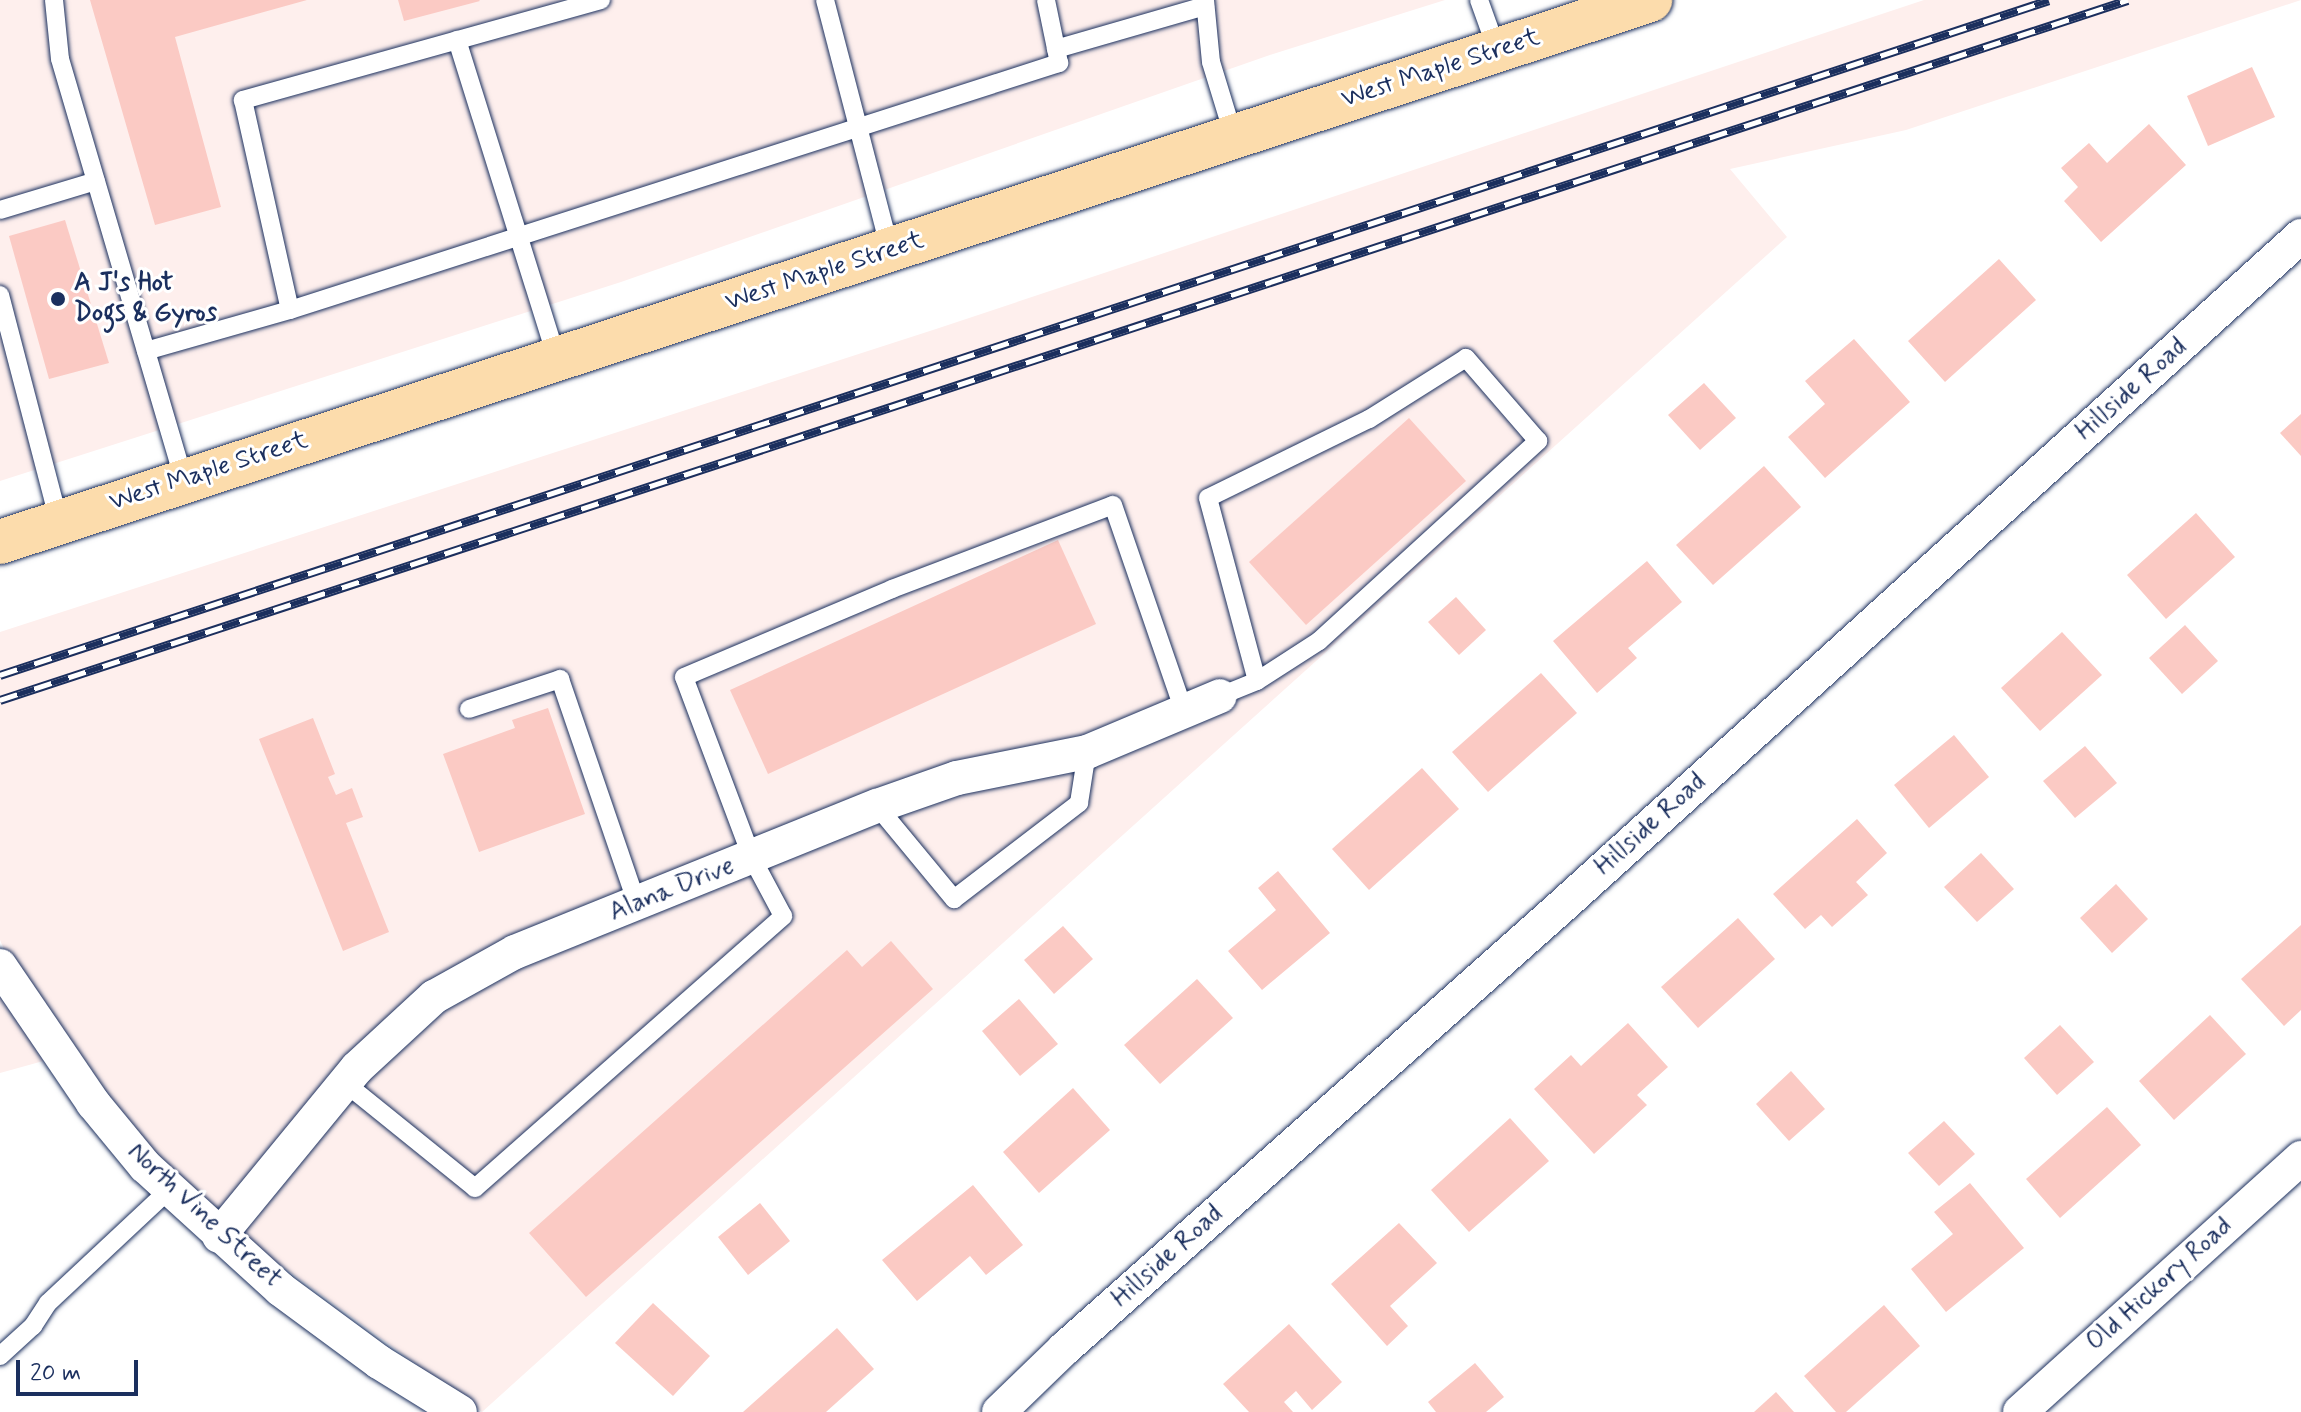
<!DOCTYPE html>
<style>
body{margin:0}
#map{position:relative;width:2301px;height:1412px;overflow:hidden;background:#fff;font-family:Mynerve,sans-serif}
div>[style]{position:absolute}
.built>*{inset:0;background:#feefed}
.building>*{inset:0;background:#fbcac4}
.roads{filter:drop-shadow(0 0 2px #1b2f5e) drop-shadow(0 0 2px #1b2f5e)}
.lane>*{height:18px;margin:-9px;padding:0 9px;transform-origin:9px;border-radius:9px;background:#fff}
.street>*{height:34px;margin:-17px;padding:0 17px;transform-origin:17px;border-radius:17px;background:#fff}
.primary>*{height:44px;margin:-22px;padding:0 22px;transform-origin:22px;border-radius:22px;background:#fcdcac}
.rail>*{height:9px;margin-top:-4.5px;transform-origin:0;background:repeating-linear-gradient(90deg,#fff 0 18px,#1b2f5e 0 36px);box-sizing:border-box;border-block:2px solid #1b2f5e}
.dots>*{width:22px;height:22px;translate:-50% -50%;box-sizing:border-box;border:4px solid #fff;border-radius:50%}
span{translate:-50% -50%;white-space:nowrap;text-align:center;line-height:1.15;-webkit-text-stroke:6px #fff;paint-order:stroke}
.street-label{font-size:26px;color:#1b2f5e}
.poi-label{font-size:26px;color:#1b2f5e;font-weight:700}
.left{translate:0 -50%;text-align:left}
.scale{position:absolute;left:16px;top:1360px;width:122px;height:36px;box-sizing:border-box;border:4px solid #1b2f5e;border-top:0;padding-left:10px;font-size:24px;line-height:28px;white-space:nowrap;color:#1b2f5e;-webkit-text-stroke:6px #fff;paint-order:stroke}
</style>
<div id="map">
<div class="built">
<div style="clip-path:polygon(0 0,1445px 0,1273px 54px,621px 282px,0 481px)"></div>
<div style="clip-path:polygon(1924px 0,2301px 0,1906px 130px,1730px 169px,1787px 237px,482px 1412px,220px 1221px,153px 1158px,6px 954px,0 940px,0 632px,936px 329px)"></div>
<div style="clip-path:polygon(0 985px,47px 1060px,0 1073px)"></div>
</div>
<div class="building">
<div style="clip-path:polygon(90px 0,307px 0,175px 37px,221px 207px,155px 225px)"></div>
<div style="clip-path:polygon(398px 0,479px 0,480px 1px,404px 21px)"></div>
<div style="clip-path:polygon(2252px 67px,2275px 117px,2208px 146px,2187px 96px)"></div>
<div style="clip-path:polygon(2149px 124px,2186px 165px,2101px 242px,2064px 201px,2078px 187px,2061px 168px,2089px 143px,2107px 163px)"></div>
<div style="clip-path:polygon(65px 220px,109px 363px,49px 379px,9px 236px)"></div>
<div style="clip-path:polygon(1999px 259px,2036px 300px,1945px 382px,1908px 341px)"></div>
<div style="clip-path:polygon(1854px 339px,1910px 402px,1825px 478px,1788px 437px,1825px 404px,1805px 381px)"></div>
<div style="clip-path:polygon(1704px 383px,1736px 418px,1700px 450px,1668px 415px)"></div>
<div style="clip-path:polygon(2301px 414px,2301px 456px,2280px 433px)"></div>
<div style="clip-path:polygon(1409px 418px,1466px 481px,1306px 625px,1249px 562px)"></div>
<div style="clip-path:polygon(1764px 466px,1801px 507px,1713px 585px,1676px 545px)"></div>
<div style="clip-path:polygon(2196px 513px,2235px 557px,2166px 619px,2127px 575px)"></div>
<div style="clip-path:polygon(1058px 540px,1096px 624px,768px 774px,730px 690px)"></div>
<div style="clip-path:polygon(1647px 561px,1682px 602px,1628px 648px,1637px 658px,1597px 693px,1553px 641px)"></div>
<div style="clip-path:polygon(1456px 597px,1486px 630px,1459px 655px,1428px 622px)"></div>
<div style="clip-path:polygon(2185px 625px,2218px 661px,2182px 694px,2149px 658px)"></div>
<div style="clip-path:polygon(2062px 632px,2102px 675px,2040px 731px,2001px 688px)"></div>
<div style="clip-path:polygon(1541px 673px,1577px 713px,1488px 792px,1452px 752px)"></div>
<div style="clip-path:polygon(548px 708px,585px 814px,479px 852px,443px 754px,515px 728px,512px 720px)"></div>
<div style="clip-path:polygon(313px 718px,335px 774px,328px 777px,336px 795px,352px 788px,363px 817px,346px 823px,389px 932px,343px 951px,259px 739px)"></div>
<div style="clip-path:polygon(1954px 735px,1989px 777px,1929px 828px,1894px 785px)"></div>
<div style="clip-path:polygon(2085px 746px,2117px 783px,2075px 818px,2043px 781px)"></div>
<div style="clip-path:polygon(1422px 768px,1459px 809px,1369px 890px,1332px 849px)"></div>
<div style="clip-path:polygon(1857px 819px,1887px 853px,1856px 882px,1868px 895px,1832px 927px,1821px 915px,1805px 929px,1773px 894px)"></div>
<div style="clip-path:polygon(1981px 853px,2014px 889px,1977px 922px,1944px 887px)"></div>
<div style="clip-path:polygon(1278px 871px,1330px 933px,1262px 990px,1228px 951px,1276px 910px,1258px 888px)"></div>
<div style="clip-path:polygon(2116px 884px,2148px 919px,2112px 953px,2080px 918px)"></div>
<div style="clip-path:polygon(1738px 918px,1775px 959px,1698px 1028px,1661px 987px)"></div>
<div style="clip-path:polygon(2301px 925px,2301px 1010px,2284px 1026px,2241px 979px)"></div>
<div style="clip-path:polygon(1063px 926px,1093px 959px,1054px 994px,1024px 960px)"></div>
<div style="clip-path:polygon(891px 941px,933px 989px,586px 1297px,529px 1233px,847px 950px,862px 967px)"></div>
<div style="clip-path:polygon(1197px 979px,1233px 1018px,1160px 1084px,1124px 1045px)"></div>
<div style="clip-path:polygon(1019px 999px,1058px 1044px,1020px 1076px,982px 1031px)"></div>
<div style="clip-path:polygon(2210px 1015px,2246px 1054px,2174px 1120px,2139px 1081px)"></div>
<div style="clip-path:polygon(1628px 1023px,1668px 1067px,1637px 1095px,1647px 1105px,1594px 1154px,1534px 1089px,1571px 1055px,1581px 1066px)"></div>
<div style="clip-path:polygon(2060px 1025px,2094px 1062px,2057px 1095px,2024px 1058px)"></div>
<div style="clip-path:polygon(1791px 1071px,1825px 1109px,1789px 1141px,1756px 1104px)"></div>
<div style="clip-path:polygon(1073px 1088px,1110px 1130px,1039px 1193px,1003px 1152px)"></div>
<div style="clip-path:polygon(2107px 1107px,2141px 1145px,2060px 1218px,2026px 1179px)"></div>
<div style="clip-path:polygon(1510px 1118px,1549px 1161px,1469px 1232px,1431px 1190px)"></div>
<div style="clip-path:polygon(1944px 1121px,1975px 1154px,1939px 1186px,1908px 1153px)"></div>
<div style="clip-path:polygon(1970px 1183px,2024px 1248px,1946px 1312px,1911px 1269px,1953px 1234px,1934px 1212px)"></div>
<div style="clip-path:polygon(973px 1185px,1023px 1245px,986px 1275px,970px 1256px,917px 1301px,882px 1260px)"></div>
<div style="clip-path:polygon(760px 1203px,790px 1241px,748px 1275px,718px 1237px)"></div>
<div style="clip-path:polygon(1399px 1223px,1437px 1263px,1390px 1306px,1408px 1326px,1387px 1346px,1331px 1284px)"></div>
<div style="clip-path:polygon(653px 1303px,710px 1356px,673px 1396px,615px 1343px)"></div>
<div style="clip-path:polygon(1884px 1305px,1920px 1346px,1846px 1412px,1836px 1412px,1804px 1376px)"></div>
<div style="clip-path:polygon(1289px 1324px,1342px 1382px,1312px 1410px,1296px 1391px,1284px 1402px,1293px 1412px,1249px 1412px,1223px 1384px)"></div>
<div style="clip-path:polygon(837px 1328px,874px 1369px,826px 1412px,743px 1412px)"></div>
<div style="clip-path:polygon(1475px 1363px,1504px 1397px,1486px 1412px,1436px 1412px,1428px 1402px)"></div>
<div style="clip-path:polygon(1776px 1392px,1794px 1412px,1754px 1412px)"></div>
</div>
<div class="roads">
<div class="lane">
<div style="left:54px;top:0;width:59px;rotate:84.2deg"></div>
<div style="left:60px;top:59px;width:439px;rotate:73.6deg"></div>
<div style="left:601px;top:0;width:372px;rotate:164.4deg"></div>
<div style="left:243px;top:100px;width:215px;rotate:77.4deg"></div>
<div style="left:290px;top:310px;width:808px;rotate:-17.81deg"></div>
<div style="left:1059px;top:63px;width:64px;rotate:-101.7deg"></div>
<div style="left:825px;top:0;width:257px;rotate:75.4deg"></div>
<div style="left:1205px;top:0;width:62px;rotate:84.5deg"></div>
<div style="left:1211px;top:62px;width:78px;rotate:73deg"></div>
<div style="left:1479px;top:0;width:53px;rotate:70.2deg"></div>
<div style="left:457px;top:40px;width:334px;rotate:72.6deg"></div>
<div style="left:1056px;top:49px;width:155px;rotate:-16.1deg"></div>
<div style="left:0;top:210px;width:100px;rotate:-16.8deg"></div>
<div style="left:0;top:295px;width:235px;rotate:75.4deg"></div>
<div style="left:146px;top:351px;width:150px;rotate:-15.9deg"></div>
<div style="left:1220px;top:696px;width:40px;rotate:-22deg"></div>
<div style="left:1257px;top:681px;width:74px;rotate:-32.8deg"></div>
<div style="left:1319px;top:641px;width:297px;rotate:-42.4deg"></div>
<div style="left:1538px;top:441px;width:110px;rotate:-130.9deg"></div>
<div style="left:1466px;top:358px;width:115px;rotate:147.8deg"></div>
<div style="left:1369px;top:419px;width:179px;rotate:153.9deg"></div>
<div style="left:1208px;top:498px;width:189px;rotate:75deg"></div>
<div style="left:469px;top:709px;width:96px;rotate:-18.2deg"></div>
<div style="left:560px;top:679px;width:238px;rotate:71.1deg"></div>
<div style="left:877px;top:806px;width:121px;rotate:50.4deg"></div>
<div style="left:954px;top:899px;width:158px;rotate:-37.5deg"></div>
<div style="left:1079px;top:803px;width:52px;rotate:-81.1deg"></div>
<div style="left:345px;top:1083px;width:167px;rotate:38.9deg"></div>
<div style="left:475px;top:1188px;width:411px;rotate:-41.4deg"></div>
<div style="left:783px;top:916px;width:66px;rotate:-118.1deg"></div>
<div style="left:752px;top:858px;width:193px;rotate:-110.6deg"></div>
<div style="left:684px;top:677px;width:226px;rotate:-22.9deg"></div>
<div style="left:892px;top:589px;width:236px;rotate:-20.8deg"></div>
<div style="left:1113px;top:505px;width:218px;rotate:71deg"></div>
<div style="left:0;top:1356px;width:45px;rotate:-42.3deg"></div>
<div style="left:33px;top:1326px;width:27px;rotate:-57deg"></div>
<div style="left:48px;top:1303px;width:167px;rotate:-43.1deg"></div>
</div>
<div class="street">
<div style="left:0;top:966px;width:166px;rotate:55.8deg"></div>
<div style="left:93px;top:1103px;width:82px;rotate:50.5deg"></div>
<div style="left:145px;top:1166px;width:183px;rotate:42.3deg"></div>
<div style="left:280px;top:1289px;width:123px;rotate:36.4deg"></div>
<div style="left:379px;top:1362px;width:95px;rotate:31.7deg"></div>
<div style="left:219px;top:1236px;width:217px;rotate:-50.6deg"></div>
<div style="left:357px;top:1068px;width:105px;rotate:-42.7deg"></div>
<div style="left:434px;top:997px;width:93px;rotate:-29.1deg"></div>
<div style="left:515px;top:952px;width:390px;rotate:-22deg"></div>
<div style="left:877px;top:806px;width:85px;rotate:-19.3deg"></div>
<div style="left:957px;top:778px;width:133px;rotate:-11.3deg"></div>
<div style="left:1087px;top:752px;width:144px;rotate:-22.8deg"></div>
<div style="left:999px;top:1412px;width:91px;rotate:-44.1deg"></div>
<div style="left:1064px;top:1349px;width:665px;rotate:-41.65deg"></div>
<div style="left:1561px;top:907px;width:999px;rotate:-42.2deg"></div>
<div style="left:2020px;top:1412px;width:379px;rotate:-42.1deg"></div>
</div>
<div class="primary">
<div style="left:0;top:542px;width:1737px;rotate:-18.18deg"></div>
</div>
</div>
<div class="rail">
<div style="left:0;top:675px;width:2157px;rotate:-18.23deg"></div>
<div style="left:0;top:700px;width:2240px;rotate:-18.21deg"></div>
</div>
<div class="dots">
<div style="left:58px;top:299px;background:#1b2f5e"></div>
</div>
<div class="street-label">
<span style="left:1441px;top:69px;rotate:-18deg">West Maple Street</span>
<span style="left:825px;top:272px;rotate:-18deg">West Maple Street</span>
<span style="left:2132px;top:390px;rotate:-42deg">Hillside Road</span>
<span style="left:209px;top:472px;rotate:-18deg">West Maple Street</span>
<span style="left:1651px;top:825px;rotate:-42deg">Hillside Road</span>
<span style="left:672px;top:890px;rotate:-22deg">Alana Drive</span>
<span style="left:204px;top:1216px;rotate:43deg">North Vine Street</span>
<span style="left:1168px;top:1257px;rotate:-42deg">Hillside Road</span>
<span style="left:2160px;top:1285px;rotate:-42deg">Old Hickory Road</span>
</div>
<div class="poi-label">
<span class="left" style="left:74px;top:299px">A J's Hot<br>Dogs &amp; Gyros</span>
</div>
<div class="scale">20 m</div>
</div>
